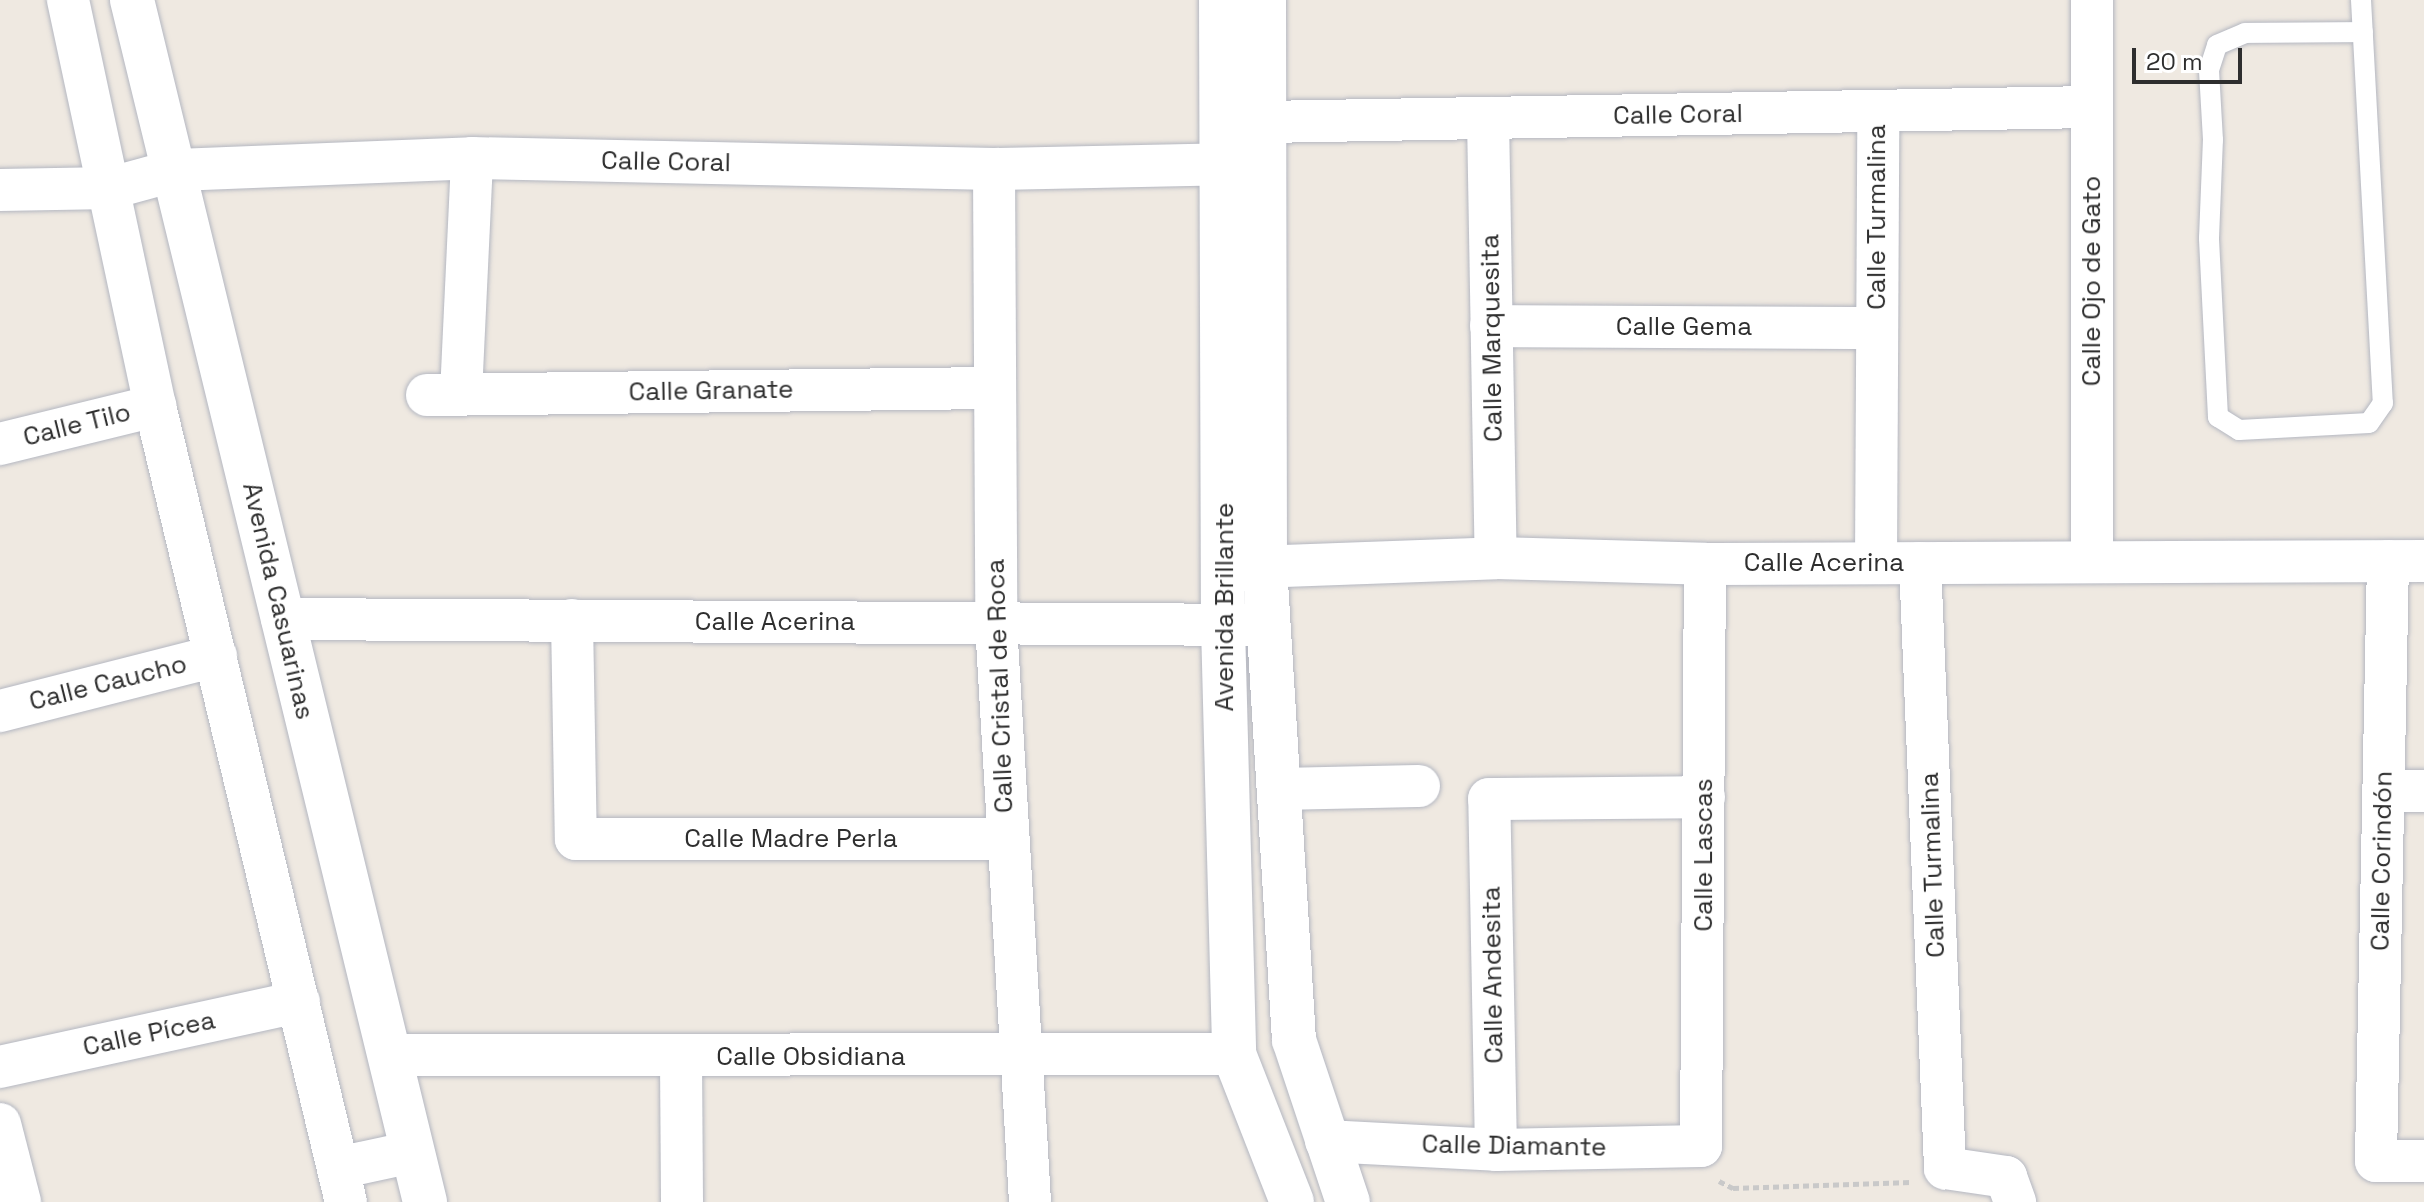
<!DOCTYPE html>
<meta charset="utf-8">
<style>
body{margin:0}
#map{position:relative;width:2424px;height:1202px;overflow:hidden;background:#efe9e1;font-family:"Space Grotesk",sans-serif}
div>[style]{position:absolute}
.path>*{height:5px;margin-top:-2.5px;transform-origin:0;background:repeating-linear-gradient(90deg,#c9c9c9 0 6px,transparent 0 10px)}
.roads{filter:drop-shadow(0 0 2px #b4b7c1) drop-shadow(0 0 2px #b4b7c1)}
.lane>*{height:20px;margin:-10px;padding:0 10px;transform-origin:10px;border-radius:10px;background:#fff}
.street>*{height:42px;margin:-21px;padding:0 21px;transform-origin:21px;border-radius:21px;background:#fff}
.secondary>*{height:44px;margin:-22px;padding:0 22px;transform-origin:22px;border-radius:22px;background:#fff}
span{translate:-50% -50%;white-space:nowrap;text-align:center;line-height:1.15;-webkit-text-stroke:8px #fff;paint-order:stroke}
.street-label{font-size:26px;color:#2e2e2e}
.scale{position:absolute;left:2132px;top:48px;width:110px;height:36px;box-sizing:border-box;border:4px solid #2e2e2e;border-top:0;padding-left:10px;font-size:24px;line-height:28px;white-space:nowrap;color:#2e2e2e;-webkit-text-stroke:6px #fff;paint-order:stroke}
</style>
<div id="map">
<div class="path">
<div style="left:1719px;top:1181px;width:16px;rotate:27deg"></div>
<div style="left:1733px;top:1188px;width:178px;rotate:-1.9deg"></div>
</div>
<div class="roads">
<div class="lane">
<div style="left:2361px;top:0;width:404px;rotate:86.9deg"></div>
<div style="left:2383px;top:403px;width:24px;rotate:125deg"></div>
<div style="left:2369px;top:423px;width:130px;rotate:176.9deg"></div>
<div style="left:2239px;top:430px;width:25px;rotate:-148deg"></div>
<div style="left:2218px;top:417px;width:179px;rotate:-92.9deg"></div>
<div style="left:2209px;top:238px;width:98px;rotate:-87.7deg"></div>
<div style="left:2213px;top:140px;width:70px;rotate:-93.3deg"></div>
<div style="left:2209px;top:70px;width:26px;rotate:-72deg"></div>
<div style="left:2217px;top:45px;width:30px;rotate:-23deg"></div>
<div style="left:2245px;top:33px;width:118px;rotate:-0.5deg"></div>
</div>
<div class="street">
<div style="left:68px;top:0;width:415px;rotate:77.9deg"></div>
<div style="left:155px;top:406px;width:819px;rotate:76.51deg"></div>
<div style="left:1488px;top:118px;width:440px;rotate:89deg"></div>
<div style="left:1264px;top:122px;width:828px;rotate:-1.04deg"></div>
<div style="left:994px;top:169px;width:455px;rotate:89.7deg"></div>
<div style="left:996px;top:624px;width:579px;rotate:86.63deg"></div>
<div style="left:0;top:190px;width:111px;rotate:-1deg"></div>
<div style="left:111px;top:188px;width:68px;rotate:-15.3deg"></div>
<div style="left:177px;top:170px;width:295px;rotate:-2.3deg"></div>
<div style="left:472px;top:158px;width:522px;rotate:1.21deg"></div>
<div style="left:994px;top:169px;width:231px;rotate:-1.2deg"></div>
<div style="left:1225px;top:164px;width:31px;rotate:13deg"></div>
<div style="left:1491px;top:326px;width:386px;rotate:0.3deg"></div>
<div style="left:461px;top:394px;width:236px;rotate:-87.3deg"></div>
<div style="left:427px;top:395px;width:568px;rotate:-0.71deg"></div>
<div style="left:0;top:444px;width:160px;rotate:-13.8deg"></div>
<div style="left:2388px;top:561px;width:600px;rotate:91.15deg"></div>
<div style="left:2376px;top:1161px;width:48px"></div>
<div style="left:2092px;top:562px;width:562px;rotate:-90deg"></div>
<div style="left:1876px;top:563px;width:452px;rotate:-89.7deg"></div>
<div style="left:1920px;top:563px;width:606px;rotate:87.63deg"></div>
<div style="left:1945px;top:1168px;width:62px;rotate:8.4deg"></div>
<div style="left:2006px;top:1177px;width:27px;rotate:70deg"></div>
<div style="left:1229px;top:568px;width:267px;rotate:-2.1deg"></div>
<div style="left:1496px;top:558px;width:209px;rotate:1.6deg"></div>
<div style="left:1705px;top:564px;width:719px;rotate:-0.24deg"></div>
<div style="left:282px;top:619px;width:978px;rotate:0.35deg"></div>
<div style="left:572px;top:620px;width:219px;rotate:89deg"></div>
<div style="left:576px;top:839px;width:429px"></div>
<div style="left:0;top:711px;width:223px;rotate:-14.3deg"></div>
<div style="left:1278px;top:789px;width:141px;rotate:-1.2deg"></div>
<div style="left:2384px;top:791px;width:40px"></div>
<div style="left:389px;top:1055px;width:845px;rotate:-0.07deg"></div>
<div style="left:681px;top:1058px;width:144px;rotate:89.6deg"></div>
<div style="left:0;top:1067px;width:306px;rotate:-12.3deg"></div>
<div style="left:0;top:1124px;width:81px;rotate:75.6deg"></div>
<div style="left:1326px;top:1141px;width:170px;rotate:3deg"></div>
<div style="left:1496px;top:1150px;width:205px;rotate:-1.1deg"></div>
<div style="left:1701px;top:1146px;width:582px;rotate:-89.61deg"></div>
<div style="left:1496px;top:1150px;width:351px;rotate:-91.1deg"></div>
<div style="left:1489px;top:799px;width:215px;rotate:-0.5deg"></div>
<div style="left:338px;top:1168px;width:76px;rotate:-12.2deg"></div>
</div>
<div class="secondary">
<div style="left:132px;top:0;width:1237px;rotate:76.3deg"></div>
<div style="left:1221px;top:0;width:626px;rotate:89.82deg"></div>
<div style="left:1223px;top:626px;width:428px;rotate:88.5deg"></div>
<div style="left:1234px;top:1054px;width:159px;rotate:68.6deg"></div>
<div style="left:1264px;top:0;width:566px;rotate:89.9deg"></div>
<div style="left:1265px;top:566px;width:475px;rotate:86.5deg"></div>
<div style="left:1294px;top:1040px;width:171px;rotate:71.6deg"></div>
</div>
</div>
<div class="street-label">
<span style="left:1678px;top:115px;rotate:-1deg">Calle Coral</span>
<span style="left:666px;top:162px;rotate:1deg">Calle Coral</span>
<span style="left:1877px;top:217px;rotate:-90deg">Calle Turmalina</span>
<span style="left:2092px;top:281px;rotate:-90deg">Calle Ojo de Gato</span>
<span style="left:1684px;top:327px">Calle Gema</span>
<span style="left:1492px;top:338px;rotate:-91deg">Calle Marquesita</span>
<span style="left:711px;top:391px;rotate:-1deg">Calle Granate</span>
<span style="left:77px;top:425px;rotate:-14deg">Calle Tilo</span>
<span style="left:1824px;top:563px">Calle Acerina</span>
<span style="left:278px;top:601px;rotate:77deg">Avenida Casuarinas</span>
<span style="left:1225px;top:607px;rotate:-90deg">Avenida Brillante</span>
<span style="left:775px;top:622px">Calle Acerina</span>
<span style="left:108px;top:683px;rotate:-14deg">Calle Caucho</span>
<span style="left:1000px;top:686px;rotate:-92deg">Calle Cristal de Roca</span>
<span style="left:791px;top:839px">Calle Madre Perla</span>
<span style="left:1704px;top:855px;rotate:-90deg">Calle Lascas</span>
<span style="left:2382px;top:861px;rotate:-89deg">Calle Corindón</span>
<span style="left:1933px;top:865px;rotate:-92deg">Calle Turmalina</span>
<span style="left:1493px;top:975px;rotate:-91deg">Calle Andesita</span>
<span style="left:149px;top:1034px;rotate:-12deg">Calle Pícea</span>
<span style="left:811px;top:1057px">Calle Obsidiana</span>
<span style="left:1514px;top:1146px;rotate:1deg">Calle Diamante</span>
</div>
<div class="scale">20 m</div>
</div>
